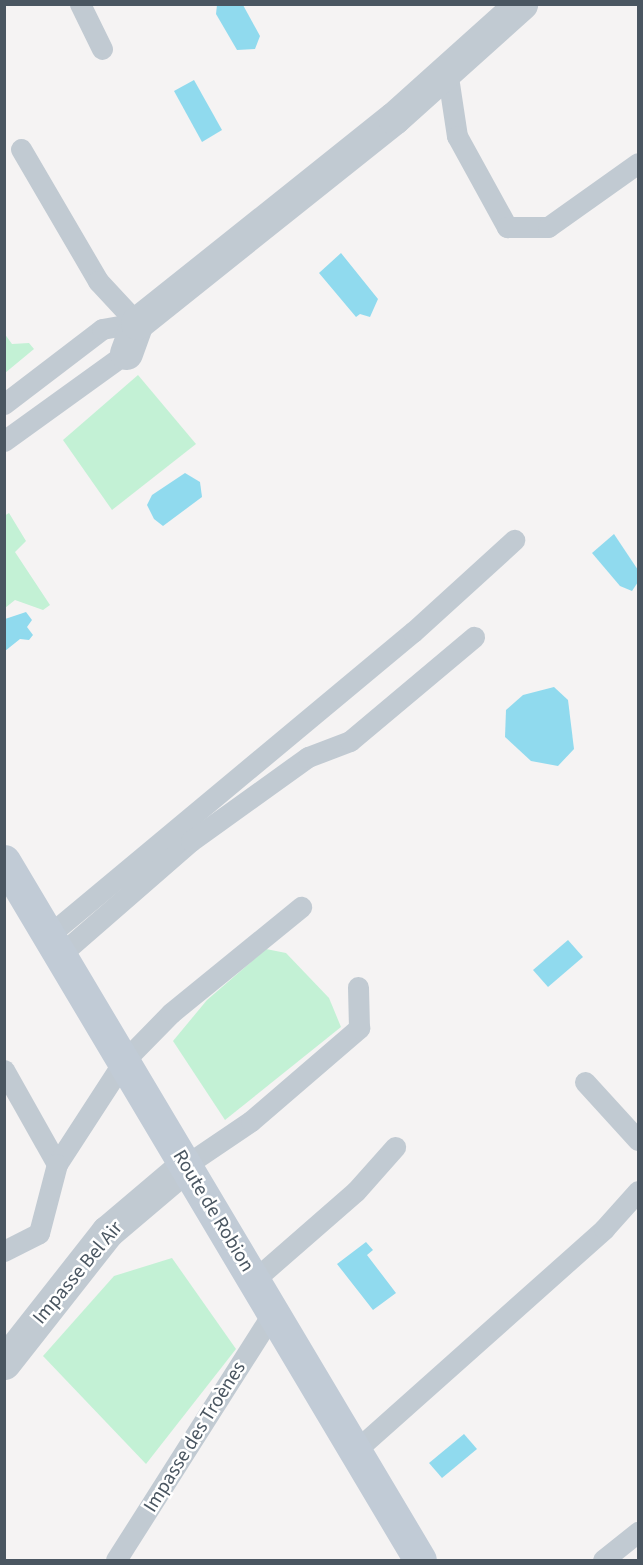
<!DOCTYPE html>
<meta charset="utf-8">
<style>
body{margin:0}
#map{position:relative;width:643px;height:1565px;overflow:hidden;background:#f5f3f3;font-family:"Source Sans 3",sans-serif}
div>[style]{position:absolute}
.green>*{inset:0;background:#c3f1d5}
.water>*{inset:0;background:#90daee}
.service>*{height:21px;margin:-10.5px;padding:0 10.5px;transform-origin:10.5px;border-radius:10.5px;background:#c1cad2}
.minor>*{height:33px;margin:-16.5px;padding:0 16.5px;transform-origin:16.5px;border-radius:16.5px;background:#c1cad2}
.secondary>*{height:33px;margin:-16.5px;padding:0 16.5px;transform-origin:16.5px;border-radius:16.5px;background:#c1cbd6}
span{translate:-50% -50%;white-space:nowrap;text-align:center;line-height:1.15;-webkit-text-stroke:5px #fff;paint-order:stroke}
.street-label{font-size:20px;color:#4a5661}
.frame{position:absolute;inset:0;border:6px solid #4a5661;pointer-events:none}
</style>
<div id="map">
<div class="green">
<div style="clip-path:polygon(4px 333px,12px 344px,29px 343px,34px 349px,5px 373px)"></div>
<div style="clip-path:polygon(138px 375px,196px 444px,112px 510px,63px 440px)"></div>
<div style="clip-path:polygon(9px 513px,26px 541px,15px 552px,50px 605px,43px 610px,15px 600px,5px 608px,4px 516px)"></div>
<div style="clip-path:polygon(266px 949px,286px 953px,329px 998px,341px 1027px,225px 1120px,173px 1041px,207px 1000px)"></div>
<div style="clip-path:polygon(172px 1258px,236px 1349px,146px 1464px,43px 1356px,114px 1276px)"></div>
</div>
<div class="water">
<div style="clip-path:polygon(217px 5px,243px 5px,260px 36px,255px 49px,237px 50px,216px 14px)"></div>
<div style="clip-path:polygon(194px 80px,222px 130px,202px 142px,174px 91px)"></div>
<div style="clip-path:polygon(341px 253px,378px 299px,370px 317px,360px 314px,356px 317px,319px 273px)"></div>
<div style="clip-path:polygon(185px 473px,200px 482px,202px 497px,163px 526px,154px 519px,147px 505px,152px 495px)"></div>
<div style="clip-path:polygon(614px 534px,638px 570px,638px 582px,632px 591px,620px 586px,592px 553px)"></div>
<div style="clip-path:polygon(26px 612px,32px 620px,27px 627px,33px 635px,29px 640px,20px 639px,5px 651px,5px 619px)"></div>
<div style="clip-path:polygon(554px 687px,568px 700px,574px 749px,558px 766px,531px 761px,505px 737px,506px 710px,523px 695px)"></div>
<div style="clip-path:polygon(568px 940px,583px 957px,548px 987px,533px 970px)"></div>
<div style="clip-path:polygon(366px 1242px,373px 1250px,367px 1255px,396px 1293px,373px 1310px,337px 1264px)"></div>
<div style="clip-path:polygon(464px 1434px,477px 1449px,442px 1478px,429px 1463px)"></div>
</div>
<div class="service">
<div style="left:80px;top:4px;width:50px;rotate:63.9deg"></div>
<div style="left:447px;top:70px;width:67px;rotate:81.4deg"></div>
<div style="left:457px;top:136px;width:104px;rotate:61.2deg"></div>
<div style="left:507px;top:227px;width:41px"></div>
<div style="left:548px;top:227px;width:110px;rotate:-35.4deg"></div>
<div style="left:21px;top:149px;width:153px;rotate:59.7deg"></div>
<div style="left:98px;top:281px;width:57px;rotate:47.1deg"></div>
<div style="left:4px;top:404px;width:123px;rotate:-37.4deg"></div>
<div style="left:102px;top:329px;width:36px;rotate:-10deg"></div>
<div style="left:4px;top:441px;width:150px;rotate:-35.8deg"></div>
<div style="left:49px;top:935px;width:474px;rotate:-39.8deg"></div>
<div style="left:413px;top:632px;width:137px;rotate:-42.3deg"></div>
<div style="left:61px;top:954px;width:172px;rotate:-41deg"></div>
<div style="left:191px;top:841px;width:144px;rotate:-35.7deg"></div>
<div style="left:308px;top:757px;width:45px;rotate:-20.9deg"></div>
<div style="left:350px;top:741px;width:162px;rotate:-40deg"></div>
<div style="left:4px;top:1070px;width:108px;rotate:60.6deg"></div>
<div style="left:57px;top:1164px;width:123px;rotate:-57deg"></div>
<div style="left:124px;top:1061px;width:67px;rotate:-45.6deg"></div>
<div style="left:171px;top:1013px;width:168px;rotate:-39.2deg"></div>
<div style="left:585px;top:1082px;width:79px;rotate:47.6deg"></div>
<div style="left:186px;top:1165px;width:78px;rotate:-34.1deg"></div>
<div style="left:251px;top:1121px;width:143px;rotate:-40.7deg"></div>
<div style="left:359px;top:1028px;width:41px;rotate:-91.4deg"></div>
<div style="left:4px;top:1251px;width:39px;rotate:-27deg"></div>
<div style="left:39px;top:1233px;width:71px;rotate:-75.4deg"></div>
<div style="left:254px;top:1280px;width:135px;rotate:-41.1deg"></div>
<div style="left:356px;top:1191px;width:59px;rotate:-48.4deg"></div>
<div style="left:355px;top:1451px;width:334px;rotate:-41.7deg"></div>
<div style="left:604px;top:1229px;width:51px;rotate:-48.2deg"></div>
<div style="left:116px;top:1560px;width:293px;rotate:-57.6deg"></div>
<div style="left:603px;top:1560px;width:45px;rotate:-38.7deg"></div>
</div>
<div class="minor">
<div style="left:126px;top:353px;width:32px;rotate:-70deg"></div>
<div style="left:137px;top:323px;width:329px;rotate:-38.6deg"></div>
<div style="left:394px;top:118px;width:171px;rotate:-41.9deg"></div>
<div style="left:4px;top:1363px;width:167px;rotate:-51.8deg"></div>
<div style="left:107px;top:1232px;width:104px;rotate:-40.3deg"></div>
</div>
<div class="secondary">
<div style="left:4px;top:861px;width:813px;rotate:59.24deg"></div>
</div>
<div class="street-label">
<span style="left:213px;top:1211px;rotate:59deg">Route de Robion</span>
<span style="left:78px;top:1273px;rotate:-50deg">Impasse Bel Air</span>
<span style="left:195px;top:1437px;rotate:-58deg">Impasse des Troènes</span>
</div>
<div class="frame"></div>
</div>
